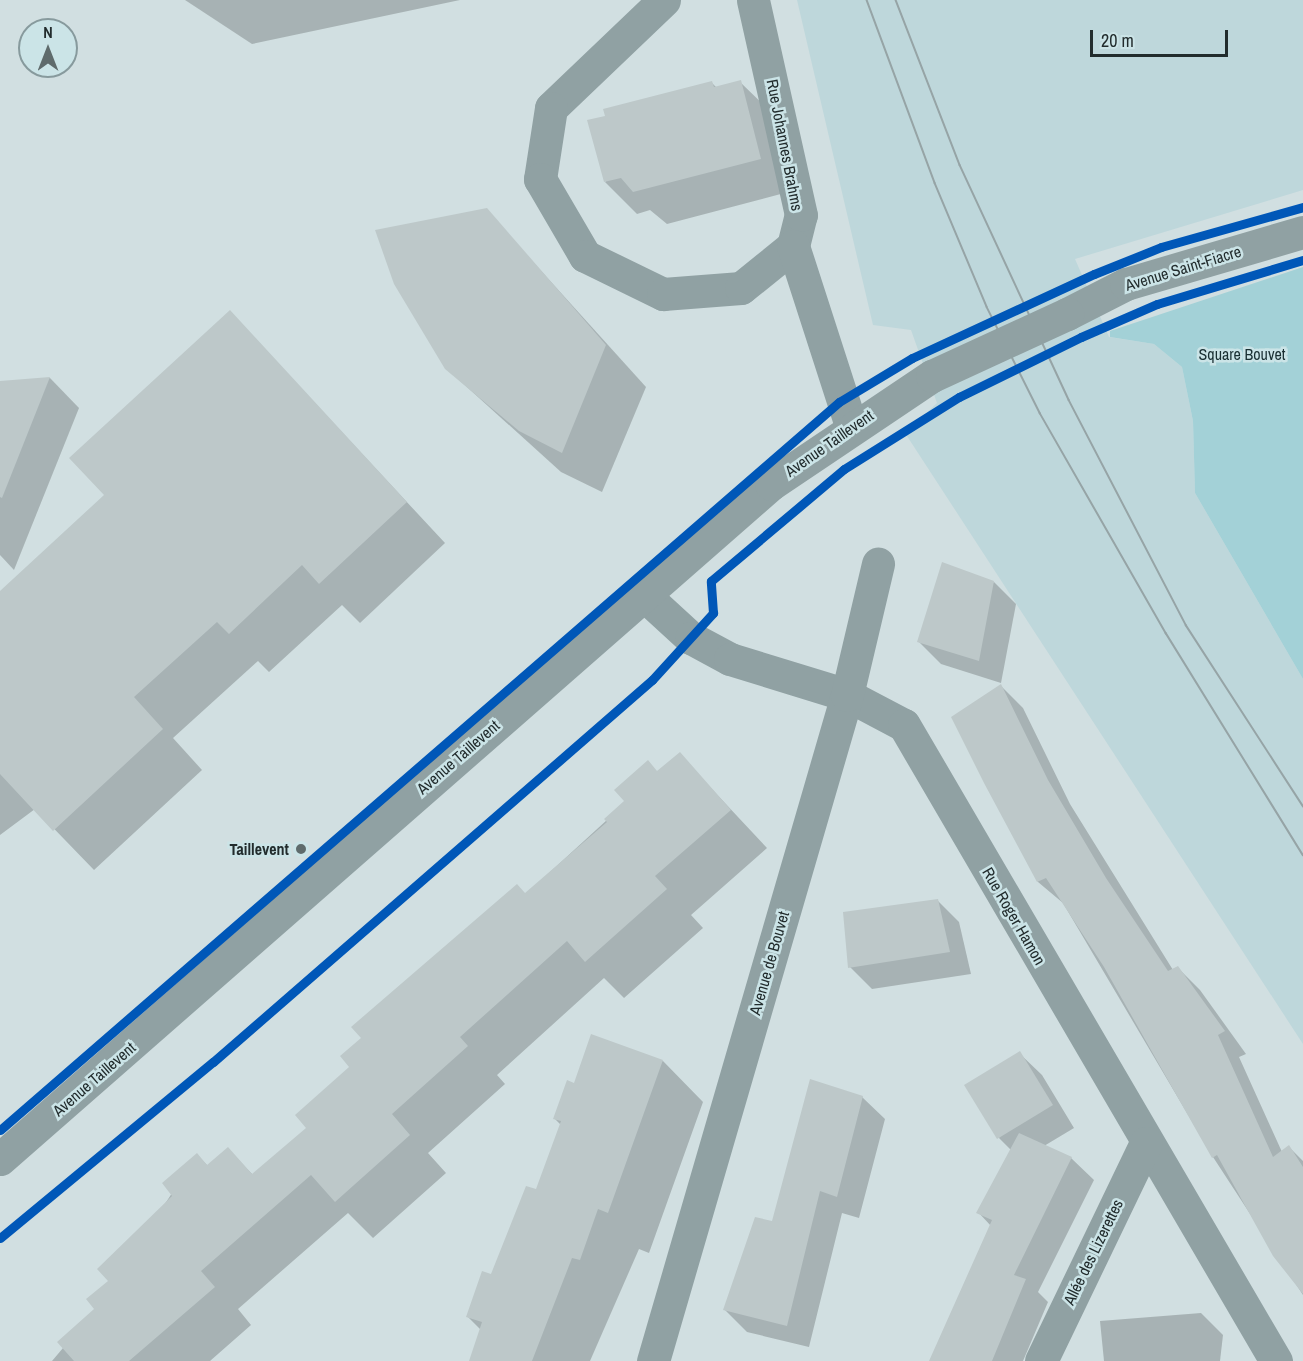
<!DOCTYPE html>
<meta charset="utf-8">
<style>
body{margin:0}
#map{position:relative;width:1303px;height:1361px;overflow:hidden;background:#d1dfe1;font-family:"Archivo Narrow",sans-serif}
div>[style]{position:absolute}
.built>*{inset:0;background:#bed7db}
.green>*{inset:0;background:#a3d1d7}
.shadow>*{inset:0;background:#0003}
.building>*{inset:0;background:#bdc8c9}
.minor>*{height:33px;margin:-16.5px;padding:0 16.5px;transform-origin:16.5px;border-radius:16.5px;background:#90a1a3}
.tram>*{height:1.5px;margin:-0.75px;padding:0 0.75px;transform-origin:0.75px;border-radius:0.75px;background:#96a4a6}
.minor-bridge>*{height:33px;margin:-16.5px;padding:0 16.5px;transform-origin:16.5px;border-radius:16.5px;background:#90a1a3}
.cycleway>*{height:9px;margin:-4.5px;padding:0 4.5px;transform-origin:4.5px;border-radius:4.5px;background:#0057b8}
.dots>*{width:16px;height:16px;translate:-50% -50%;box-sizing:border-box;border:3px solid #cbe4e7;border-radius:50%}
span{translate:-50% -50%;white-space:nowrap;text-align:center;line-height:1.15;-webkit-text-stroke:5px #cbe4e7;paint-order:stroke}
.street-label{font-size:16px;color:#222c2d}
.park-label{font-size:16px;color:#1a3033}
.poi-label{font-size:16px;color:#222c2d;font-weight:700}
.right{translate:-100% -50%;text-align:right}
.north{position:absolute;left:18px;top:18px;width:60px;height:60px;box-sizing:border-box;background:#cbe4e7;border:2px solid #879a9d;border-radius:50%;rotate:0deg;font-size:16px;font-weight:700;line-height:24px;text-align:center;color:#222c2d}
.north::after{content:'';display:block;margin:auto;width:21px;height:27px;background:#5f6b6c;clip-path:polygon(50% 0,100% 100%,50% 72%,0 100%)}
.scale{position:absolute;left:1090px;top:30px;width:138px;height:27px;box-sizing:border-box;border:3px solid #222c2d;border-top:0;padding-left:8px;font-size:18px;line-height:21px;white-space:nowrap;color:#222c2d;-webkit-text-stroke:4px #cbe4e7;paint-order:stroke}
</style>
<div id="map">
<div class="built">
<div style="clip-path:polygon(797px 0,1303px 0,1303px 190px,1075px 259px,1109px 337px,1154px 344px,1182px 367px,1193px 421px,1195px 493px,1303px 679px,1303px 1044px,905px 433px,937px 403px,911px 330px,873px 325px)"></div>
</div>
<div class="green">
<div style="clip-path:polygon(1303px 267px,1303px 679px,1195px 493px,1193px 421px,1182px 367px,1154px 344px,1110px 337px,1110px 331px)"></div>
</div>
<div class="shadow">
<div style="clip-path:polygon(185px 0,460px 0,252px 44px)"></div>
<div style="clip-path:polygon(740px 82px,773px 114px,792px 191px,667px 224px,650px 210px,637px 214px,605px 182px,712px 83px,717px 88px)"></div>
<div style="clip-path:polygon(486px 210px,646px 387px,602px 492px,561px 472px,446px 368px)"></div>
<div style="clip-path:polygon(230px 312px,445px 543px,360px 623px,342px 605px,269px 672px,258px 661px,173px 738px,202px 770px,94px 870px,35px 809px,0 835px,0 593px,107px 495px)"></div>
<div style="clip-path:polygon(50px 378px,79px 408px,14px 570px,0 555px,0 383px)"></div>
<div style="clip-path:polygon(994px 582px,1016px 604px,1001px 683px,941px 664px,919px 642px)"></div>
<div style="clip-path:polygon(1001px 686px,1023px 708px,1070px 804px,1173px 970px,1178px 968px,1200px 990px,1246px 1054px,1239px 1057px,1282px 1152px,1289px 1147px,1303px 1161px,1303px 1295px,1213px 1157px,1063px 903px,1038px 882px,953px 717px)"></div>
<div style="clip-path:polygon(679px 754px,767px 848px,691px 915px,703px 928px,624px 998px,604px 978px,497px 1075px,505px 1084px,428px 1153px,446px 1173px,373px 1238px,348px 1213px,238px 1309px,251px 1325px,210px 1361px,52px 1361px,96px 1309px,197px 1155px,208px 1166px,228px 1149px,253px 1175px,308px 1128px,352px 1067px,525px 895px)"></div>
<div style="clip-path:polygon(937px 900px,959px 922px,971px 974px,872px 989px,850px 967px)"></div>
<div style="clip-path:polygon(1019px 1053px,1042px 1075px,1074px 1128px,1044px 1146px,1071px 1158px,1094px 1180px,1038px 1292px,1048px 1302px,1023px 1361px,938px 1361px,991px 1226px,978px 1212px,1011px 1150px,999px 1138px)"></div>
<div style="clip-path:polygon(663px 1061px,703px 1102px,649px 1253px,639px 1249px,590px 1361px,471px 1361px,481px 1330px,468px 1317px,537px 1191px,561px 1125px,555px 1119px,575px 1085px)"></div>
<div style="clip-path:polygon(862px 1097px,885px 1119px,859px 1218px,842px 1213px,809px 1347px,747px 1332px,725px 1310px,773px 1223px)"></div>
<div style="clip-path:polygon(1201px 1313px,1223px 1335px,1220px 1361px,1104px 1361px,1100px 1321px)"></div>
</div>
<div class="building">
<div style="clip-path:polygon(741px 80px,761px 159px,633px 192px,621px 178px,604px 182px,587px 120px,605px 116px,603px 109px,712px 81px,714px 87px)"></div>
<div style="clip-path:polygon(487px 208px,606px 345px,562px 453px,519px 431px,445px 369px,394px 284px,375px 230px)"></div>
<div style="clip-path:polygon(230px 310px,407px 502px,319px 584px,302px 565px,229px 634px,217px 622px,134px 697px,163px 729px,53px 831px,0 774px,0 591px,104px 495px,69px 458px)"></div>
<div style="clip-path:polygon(50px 377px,2px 498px,0 497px,0 381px)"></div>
<div style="clip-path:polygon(942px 562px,994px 581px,979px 661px,917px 642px)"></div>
<div style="clip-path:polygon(1001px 684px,1048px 780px,1106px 878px,1168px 971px,1178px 966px,1225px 1031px,1218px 1035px,1273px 1157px,1289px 1145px,1303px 1167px,1303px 1294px,1273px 1256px,1217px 1155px,1212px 1158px,1104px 967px,1046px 878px,1037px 882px,984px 783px,951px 717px)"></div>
<div style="clip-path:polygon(680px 752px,731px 810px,655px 876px,667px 889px,585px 962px,567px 941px,460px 1037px,468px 1046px,392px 1114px,410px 1135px,335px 1202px,311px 1175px,201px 1271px,215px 1287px,129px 1361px,74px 1361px,57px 1342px,94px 1309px,86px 1299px,108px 1281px,97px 1269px,172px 1196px,162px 1183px,197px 1153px,207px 1165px,228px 1147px,252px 1174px,306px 1128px,295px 1115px,349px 1067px,340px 1056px,361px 1038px,351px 1027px,517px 884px,525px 893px,607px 822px,604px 819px,624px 801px,614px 790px,648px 760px,657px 771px)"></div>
<div style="clip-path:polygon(938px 899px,950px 952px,848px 968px,843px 912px)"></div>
<div style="clip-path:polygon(591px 1034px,663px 1060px,608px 1213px,598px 1209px,580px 1260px,572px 1258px,532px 1361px,469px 1361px,482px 1322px,466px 1317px,482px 1271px,491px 1274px,526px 1186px,536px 1189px,561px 1121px,553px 1119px,567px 1080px,574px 1083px)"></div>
<div style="clip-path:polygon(1020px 1051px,1053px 1105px,997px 1139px,964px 1085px)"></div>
<div style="clip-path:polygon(810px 1079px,863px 1096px,837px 1197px,820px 1191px,787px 1326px,723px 1310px,755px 1217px,772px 1221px)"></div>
<div style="clip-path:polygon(1019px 1133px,1072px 1157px,1014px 1275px,1026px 1279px,992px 1361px,929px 1361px,992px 1220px,976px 1213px)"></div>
</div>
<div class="minor">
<div style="left:664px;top:0;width:156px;rotate:136.3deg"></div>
<div style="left:551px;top:108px;width:72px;rotate:98.8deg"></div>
<div style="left:540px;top:179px;width:89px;rotate:59.7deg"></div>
<div style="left:585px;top:256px;width:87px;rotate:26deg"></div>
<div style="left:663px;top:294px;width:78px;rotate:-4.4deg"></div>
<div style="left:741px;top:288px;width:67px;rotate:-38.9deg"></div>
<div style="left:793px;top:246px;width:32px;rotate:-76deg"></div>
<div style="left:801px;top:215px;width:220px;rotate:-102.6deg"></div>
<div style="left:793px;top:246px;width:189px;rotate:72.1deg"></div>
<div style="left:1067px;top:314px;width:66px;rotate:-27deg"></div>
<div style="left:1126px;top:284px;width:184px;rotate:-16.4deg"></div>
<div style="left:644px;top:595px;width:64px;rotate:42.5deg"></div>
<div style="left:691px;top:638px;width:44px;rotate:28.3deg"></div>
<div style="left:730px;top:659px;width:122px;rotate:17.1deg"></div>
<div style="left:847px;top:695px;width:64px;rotate:27.8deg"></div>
<div style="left:904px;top:725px;width:737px;rotate:59.68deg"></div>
<div style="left:0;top:1159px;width:1025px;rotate:-41.2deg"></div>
<div style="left:771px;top:484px;width:194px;rotate:-33.9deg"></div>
<div style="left:653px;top:1361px;width:694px;rotate:-73.76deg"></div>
<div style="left:847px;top:695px;width:135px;rotate:-76.7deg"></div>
<div style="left:1041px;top:1361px;width:242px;rotate:-64.3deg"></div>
</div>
<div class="tram">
<div style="left:867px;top:0;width:195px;rotate:69.6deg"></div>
<div style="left:935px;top:183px;width:134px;rotate:67.2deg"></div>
<div style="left:987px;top:307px;width:119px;rotate:63.4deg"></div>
<div style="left:1040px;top:413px;width:254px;rotate:60.2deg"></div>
<div style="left:1166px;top:633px;width:261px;rotate:58.3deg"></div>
<div style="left:896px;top:0;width:177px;rotate:68.8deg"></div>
<div style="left:960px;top:165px;width:259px;rotate:65.1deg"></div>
<div style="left:1069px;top:400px;width:254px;rotate:62.5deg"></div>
<div style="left:1186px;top:625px;width:216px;rotate:57.1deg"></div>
</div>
<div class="minor-bridge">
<div style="left:932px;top:376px;width:149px;rotate:-24.7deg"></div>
</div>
<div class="cycleway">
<div style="left:0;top:1130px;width:1111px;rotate:-40.95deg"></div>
<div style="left:839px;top:402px;width:85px;rotate:-31.1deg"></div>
<div style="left:912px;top:358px;width:200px;rotate:-24.8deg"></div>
<div style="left:1094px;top:274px;width:72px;rotate:-21.9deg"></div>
<div style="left:1161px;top:247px;width:148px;rotate:-15.7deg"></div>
<div style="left:0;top:1238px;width:276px;rotate:-39.6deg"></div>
<div style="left:213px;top:1062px;width:582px;rotate:-41.03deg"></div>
<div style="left:652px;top:680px;width:91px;rotate:-47.7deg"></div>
<div style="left:713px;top:613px;width:32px;rotate:-94deg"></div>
<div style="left:711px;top:581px;width:174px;rotate:-40.1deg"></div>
<div style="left:844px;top:469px;width:136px;rotate:-32.1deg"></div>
<div style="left:959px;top:397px;width:136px;rotate:-26.2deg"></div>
<div style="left:1081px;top:337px;width:83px;rotate:-23.5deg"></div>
<div style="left:1157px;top:304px;width:152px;rotate:-16.8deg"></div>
</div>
<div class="dots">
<div style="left:301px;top:849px;background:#5f6b6c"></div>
</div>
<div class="street-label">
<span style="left:785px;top:145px;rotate:79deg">Rue Johannes Brahms</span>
<span style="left:1183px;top:268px;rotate:-17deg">Avenue Saint-Fiacre</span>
<span style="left:829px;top:443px;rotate:-35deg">Avenue Taillevent</span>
<span style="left:458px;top:757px;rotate:-41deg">Avenue Taillevent</span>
<span style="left:1014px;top:916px;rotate:60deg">Rue Roger Hamon</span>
<span style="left:769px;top:963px;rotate:-74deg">Avenue de Bouvet</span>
<span style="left:94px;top:1079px;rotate:-41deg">Avenue Taillevent</span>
<span style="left:1093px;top:1252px;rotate:-64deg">Allée des Lizerettes</span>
</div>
<div class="park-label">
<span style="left:1242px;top:354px">Square Bouvet</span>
</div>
<div class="poi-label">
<span class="right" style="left:289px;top:849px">Taillevent</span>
</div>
<div class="north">N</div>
<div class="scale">20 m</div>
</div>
